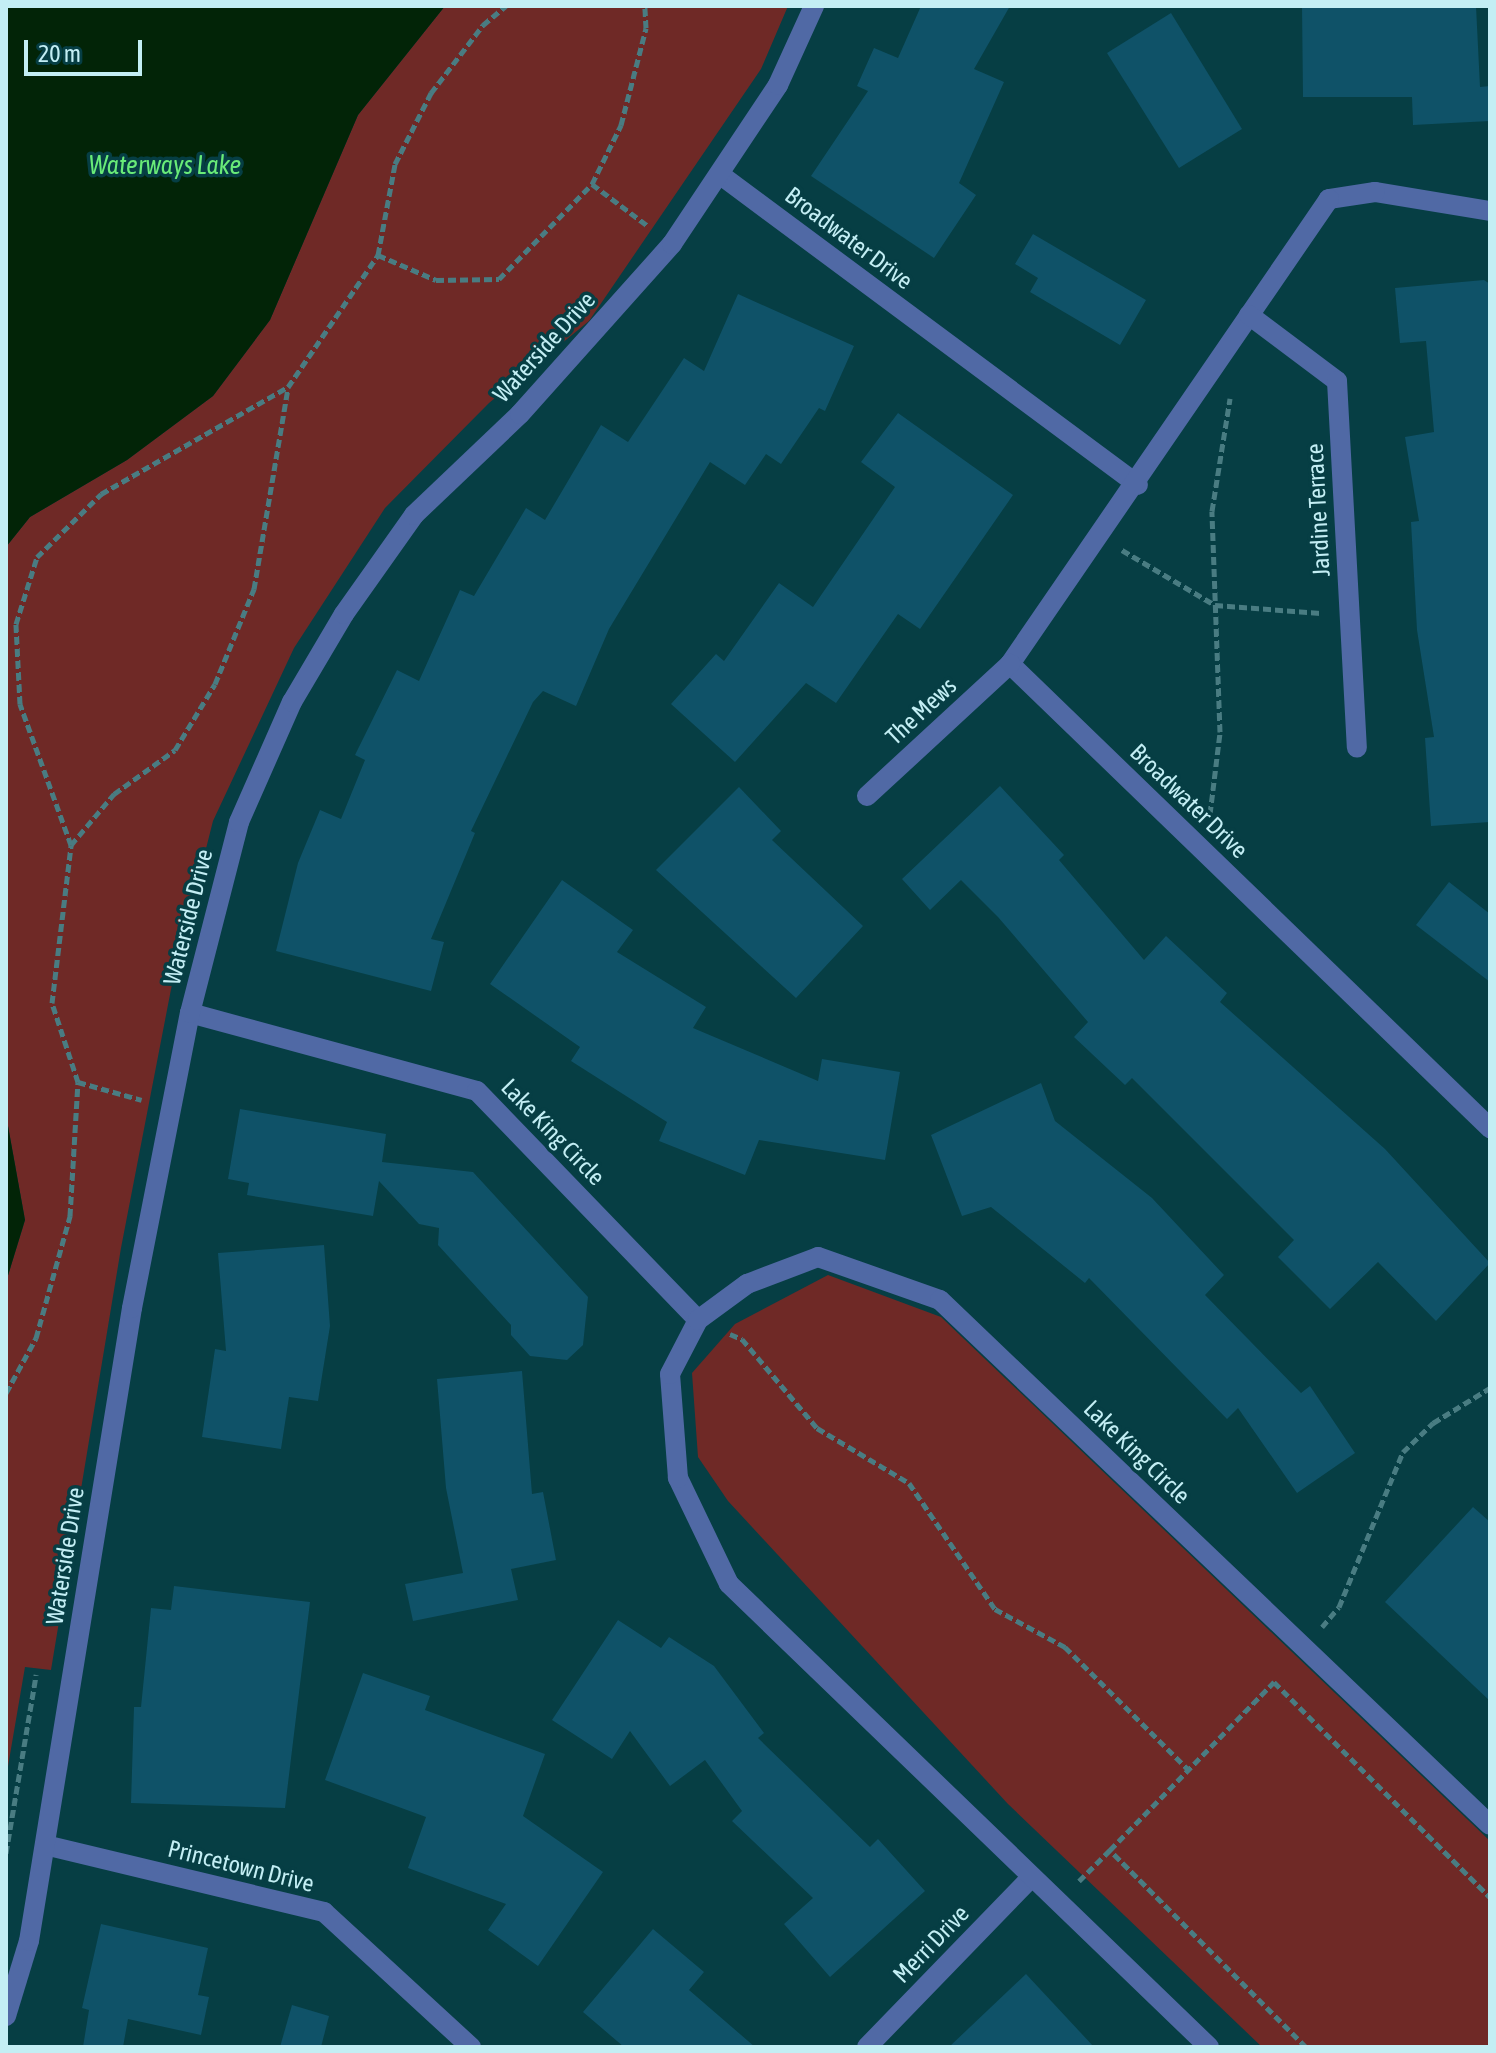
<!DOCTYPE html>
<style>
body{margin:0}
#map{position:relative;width:1496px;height:2053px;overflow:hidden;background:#063e44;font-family:"Asap Condensed",sans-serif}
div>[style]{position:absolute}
.green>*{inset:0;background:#6f2926}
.water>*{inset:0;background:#022407}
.building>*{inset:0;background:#0f5268}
.path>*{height:5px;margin-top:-2.5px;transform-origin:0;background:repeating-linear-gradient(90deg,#497c82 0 8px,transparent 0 12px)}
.minor>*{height:20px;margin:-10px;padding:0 10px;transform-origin:10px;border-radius:10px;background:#5069a5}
span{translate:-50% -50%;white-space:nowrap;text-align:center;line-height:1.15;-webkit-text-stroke:7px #063e44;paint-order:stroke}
.street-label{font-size:24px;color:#c3eef4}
.water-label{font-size:26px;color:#69eb78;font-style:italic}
.frame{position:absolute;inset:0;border:8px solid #c3eef4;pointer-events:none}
.scale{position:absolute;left:24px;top:40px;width:118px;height:36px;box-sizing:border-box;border:4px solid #c3eef4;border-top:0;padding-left:10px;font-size:24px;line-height:28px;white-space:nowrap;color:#c3eef4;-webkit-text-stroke:6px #063e44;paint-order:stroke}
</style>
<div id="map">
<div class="green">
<div style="clip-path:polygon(445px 6px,788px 6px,761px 69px,589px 321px,489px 403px,385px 508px,294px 648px,213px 821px,173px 979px,121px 1248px,51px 1670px,25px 1667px,6px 1778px,6px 1282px,25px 1220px,6px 1115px,6px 547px,30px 517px,127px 460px,213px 396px,270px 320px,358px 115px)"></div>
<div style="clip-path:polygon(828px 1275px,941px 1317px,1490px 1841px,1490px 2047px,1262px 2047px,1008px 1804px,728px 1501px,698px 1457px,692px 1373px,735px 1324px)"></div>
</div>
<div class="water">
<div style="clip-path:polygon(6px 6px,445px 6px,358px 115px,270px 320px,213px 396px,127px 460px,30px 517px,6px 547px)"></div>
<div style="clip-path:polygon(6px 1115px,25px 1220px,6px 1282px)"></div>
</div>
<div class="building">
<div style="clip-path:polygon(921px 6px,1010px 6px,974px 69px,1004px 82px,959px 183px,976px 195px,934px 258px,811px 176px,868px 91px,857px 86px,874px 48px,898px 58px)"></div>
<div style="clip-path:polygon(1302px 6px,1476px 6px,1480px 87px,1490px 86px,1490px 121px,1413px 125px,1412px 97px,1303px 97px)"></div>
<div style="clip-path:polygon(1171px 13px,1242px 129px,1179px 168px,1107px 53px)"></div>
<div style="clip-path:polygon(1033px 234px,1146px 300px,1120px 345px,1030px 292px,1038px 278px,1015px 264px)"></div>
<div style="clip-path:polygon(1484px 280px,1490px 284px,1490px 822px,1431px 826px,1425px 738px,1434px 737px,1417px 630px,1411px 522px,1419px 521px,1405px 437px,1434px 432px,1426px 341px,1400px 343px,1395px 288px)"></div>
<div style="clip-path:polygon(738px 294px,854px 346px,825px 411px,819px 408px,781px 464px,766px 454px,745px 485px,710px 462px,609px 629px,576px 706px,543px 691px,533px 702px,471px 831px,475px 833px,431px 939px,444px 942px,431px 991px,276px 951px,298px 863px,320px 810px,341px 819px,365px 760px,355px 755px,397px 670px,419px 681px,460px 590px,474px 596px,526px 508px,545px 520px,601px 425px,628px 442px,684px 358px,704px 371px)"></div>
<div style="clip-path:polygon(898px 413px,1013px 495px,920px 629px,898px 614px,836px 703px,806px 683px,735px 762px,671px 704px,716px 654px,724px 661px,779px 583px,813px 607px,895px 487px,861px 462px)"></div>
<div style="clip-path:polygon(1000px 786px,1064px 855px,1059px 860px,1144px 960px,1166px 936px,1227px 993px,1220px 1002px,1385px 1149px,1490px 1263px,1436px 1321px,1378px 1262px,1330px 1309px,1278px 1257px,1294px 1240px,1132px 1078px,1125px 1085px,1074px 1037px,1088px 1022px,998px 917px,961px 880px,930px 910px,902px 879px)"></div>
<div style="clip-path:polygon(739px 787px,781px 831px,772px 840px,863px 926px,796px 998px,656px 870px)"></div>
<div style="clip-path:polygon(562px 880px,633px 930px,617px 952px,706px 1007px,693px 1028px,818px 1081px,822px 1059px,900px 1072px,885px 1160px,759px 1140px,745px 1175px,659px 1141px,667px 1122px,571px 1061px,580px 1047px,490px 984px)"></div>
<div style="clip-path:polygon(1449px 882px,1490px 914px,1490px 982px,1416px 925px)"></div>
<div style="clip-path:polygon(1041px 1083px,1055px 1121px,1152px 1198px,1224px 1275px,1205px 1295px,1301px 1393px,1310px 1386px,1355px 1453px,1297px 1493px,1238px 1408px,1227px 1419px,1089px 1278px,1085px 1283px,991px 1207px,962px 1216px,931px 1135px)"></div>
<div style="clip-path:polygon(240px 1109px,386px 1134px,382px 1162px,473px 1172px,588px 1297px,583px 1345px,567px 1360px,530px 1356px,511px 1335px,511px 1325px,438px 1245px,439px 1228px,419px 1224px,379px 1181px,373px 1216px,247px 1195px,249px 1183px,228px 1179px)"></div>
<div style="clip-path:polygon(324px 1245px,330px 1326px,318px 1401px,289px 1397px,281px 1449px,202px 1437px,215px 1349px,226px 1351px,218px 1253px)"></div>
<div style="clip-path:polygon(522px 1371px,532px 1494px,543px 1492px,556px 1560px,511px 1569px,518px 1600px,413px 1621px,405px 1584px,463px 1573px,446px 1488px,437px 1379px)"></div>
<div style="clip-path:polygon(1473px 1507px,1490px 1522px,1490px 1701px,1385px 1602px)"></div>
<div style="clip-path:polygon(174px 1586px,310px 1602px,285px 1808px,131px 1803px,134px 1707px,141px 1707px,151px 1608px,171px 1610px)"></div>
<div style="clip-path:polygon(618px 1620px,661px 1648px,669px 1637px,714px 1666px,764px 1733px,758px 1738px,870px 1847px,878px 1839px,925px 1891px,830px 1977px,784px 1924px,813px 1898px,732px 1821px,742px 1811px,705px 1760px,670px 1786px,630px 1731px,612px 1759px,552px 1720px)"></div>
<div style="clip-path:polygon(363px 1673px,430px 1696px,425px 1710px,545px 1754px,523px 1816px,603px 1872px,538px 1966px,488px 1930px,506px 1904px,408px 1868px,426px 1817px,325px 1780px)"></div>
<div style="clip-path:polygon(101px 1924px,208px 1948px,198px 1995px,209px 1997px,201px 2035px,128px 2019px,123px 2047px,83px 2047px,89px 2010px,82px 2008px)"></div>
<div style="clip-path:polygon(653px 1929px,704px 1972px,689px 1990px,755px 2047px,624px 2047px,583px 2012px)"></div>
<div style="clip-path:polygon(1026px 1974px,1094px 2047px,949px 2047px)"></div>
<div style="clip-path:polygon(292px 2005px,329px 2016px,321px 2047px,280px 2047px)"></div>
</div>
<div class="path">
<div style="left:592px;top:184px;width:70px;rotate:36.9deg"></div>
<div style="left:378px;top:255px;width:63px;rotate:23.3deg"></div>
<div style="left:436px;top:280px;width:63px;rotate:-0.9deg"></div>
<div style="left:499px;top:279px;width:133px;rotate:-45.6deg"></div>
<div style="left:592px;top:184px;width:66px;rotate:-63.8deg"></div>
<div style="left:621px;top:125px;width:100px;rotate:-75.5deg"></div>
<div style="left:646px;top:28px;width:22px;rotate:-93deg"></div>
<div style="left:1122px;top:550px;width:108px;rotate:30.6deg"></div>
<div style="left:1215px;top:605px;width:106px;rotate:4.3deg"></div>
<div style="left:1210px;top:814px;width:83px;rotate:-83deg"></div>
<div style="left:1220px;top:732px;width:221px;rotate:-92.1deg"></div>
<div style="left:1212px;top:511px;width:114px;rotate:-80.9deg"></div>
<div style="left:71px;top:845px;width:67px;rotate:-49.9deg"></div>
<div style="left:114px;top:794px;width:75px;rotate:-35.8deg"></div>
<div style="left:175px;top:750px;width:77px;rotate:-58.8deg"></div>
<div style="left:215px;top:684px;width:103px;rotate:-67.7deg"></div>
<div style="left:254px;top:589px;width:204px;rotate:-80.4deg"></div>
<div style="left:78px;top:1082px;width:66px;rotate:15.7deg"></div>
<div style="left:730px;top:1334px;width:13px;rotate:23deg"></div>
<div style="left:742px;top:1339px;width:116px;rotate:49.9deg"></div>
<div style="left:817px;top:1428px;width:107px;rotate:30.9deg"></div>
<div style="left:909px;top:1483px;width:153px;rotate:55.7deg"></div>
<div style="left:995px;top:1609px;width:80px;rotate:28.5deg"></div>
<div style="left:1065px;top:1647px;width:173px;rotate:44.8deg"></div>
<div style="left:6px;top:1393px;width:63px;rotate:-61.4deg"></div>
<div style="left:36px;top:1338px;width:127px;rotate:-74.4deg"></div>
<div style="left:70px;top:1216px;width:134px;rotate:-86.6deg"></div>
<div style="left:78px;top:1082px;width:83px;rotate:-108.2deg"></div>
<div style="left:52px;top:1003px;width:159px;rotate:-83.1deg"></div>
<div style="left:71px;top:845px;width:150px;rotate:-109.9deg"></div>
<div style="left:20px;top:704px;width:80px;rotate:-92.9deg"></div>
<div style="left:16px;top:624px;width:70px;rotate:-72.6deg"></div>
<div style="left:37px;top:557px;width:90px;rotate:-44.5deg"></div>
<div style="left:101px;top:494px;width:215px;rotate:-29.8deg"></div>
<div style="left:288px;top:387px;width:160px;rotate:-55.7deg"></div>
<div style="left:378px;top:255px;width:93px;rotate:-79.4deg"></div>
<div style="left:395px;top:164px;width:80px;rotate:-63.1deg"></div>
<div style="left:431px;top:93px;width:86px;rotate:-52.6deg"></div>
<div style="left:483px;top:25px;width:30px;rotate:-40deg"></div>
<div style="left:1322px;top:1627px;width:26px;rotate:-50deg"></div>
<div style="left:1339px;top:1607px;width:168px;rotate:-67.6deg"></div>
<div style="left:1403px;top:1452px;width:42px;rotate:-44deg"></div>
<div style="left:1433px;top:1423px;width:67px;rotate:-31.6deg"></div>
<div style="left:6px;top:1853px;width:181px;rotate:-80.4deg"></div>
<div style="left:1079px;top:1881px;width:44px;rotate:-45deg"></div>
<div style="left:1306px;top:2047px;width:278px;rotate:-134.9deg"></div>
<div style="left:1110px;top:1850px;width:235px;rotate:-45.7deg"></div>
<div style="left:1274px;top:1682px;width:305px;rotate:44.9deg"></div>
</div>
<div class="minor">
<div style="left:722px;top:176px;width:518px;rotate:36.6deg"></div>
<div style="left:1490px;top:211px;width:117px;rotate:-170.6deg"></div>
<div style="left:1375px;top:192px;width:47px;rotate:171.3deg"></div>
<div style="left:1329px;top:199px;width:564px;rotate:124.45deg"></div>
<div style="left:1010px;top:664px;width:668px;rotate:44.03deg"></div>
<div style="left:1249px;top:315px;width:110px;rotate:36.9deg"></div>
<div style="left:1337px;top:381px;width:367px;rotate:86.9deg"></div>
<div style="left:867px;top:796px;width:195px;rotate:-42.7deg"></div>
<div style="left:190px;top:1013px;width:297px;rotate:15.2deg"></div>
<div style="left:477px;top:1091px;width:318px;rotate:46deg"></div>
<div style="left:45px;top:1845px;width:287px;rotate:13.5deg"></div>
<div style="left:324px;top:1912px;width:200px;rotate:42.6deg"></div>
<div style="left:6px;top:2016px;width:78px;rotate:-73deg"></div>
<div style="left:29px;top:1941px;width:641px;rotate:-80.76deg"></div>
<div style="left:132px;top:1308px;width:301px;rotate:-78.9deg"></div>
<div style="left:190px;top:1013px;width:197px;rotate:-75.6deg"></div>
<div style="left:239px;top:822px;width:131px;rotate:-66.2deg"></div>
<div style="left:292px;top:702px;width:102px;rotate:-59.4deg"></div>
<div style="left:344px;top:614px;width:121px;rotate:-54.7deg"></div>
<div style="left:414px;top:515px;width:146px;rotate:-43.6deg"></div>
<div style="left:520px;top:414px;width:228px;rotate:-48.2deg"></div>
<div style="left:672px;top:244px;width:191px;rotate:-56.3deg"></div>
<div style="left:778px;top:85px;width:87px;rotate:-65.5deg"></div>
<div style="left:867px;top:2047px;width:237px;rotate:-45.9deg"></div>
<div style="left:1209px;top:2047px;width:667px;rotate:-136.03deg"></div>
<div style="left:729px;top:1584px;width:118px;rotate:-115.7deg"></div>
<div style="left:678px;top:1478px;width:104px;rotate:-94.4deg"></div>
<div style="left:670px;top:1374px;width:61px;rotate:-62.6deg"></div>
<div style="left:698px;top:1320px;width:61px;rotate:-36.3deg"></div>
<div style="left:747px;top:1284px;width:76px;rotate:-20.8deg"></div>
<div style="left:818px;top:1257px;width:129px;rotate:19.4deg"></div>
<div style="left:940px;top:1300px;width:760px;rotate:43.67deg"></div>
</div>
<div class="street-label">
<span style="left:849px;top:238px;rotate:37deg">Broadwater Drive</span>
<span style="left:544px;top:347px;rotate:-48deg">Waterside Drive</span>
<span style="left:1318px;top:510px;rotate:-93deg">Jardine Terrace</span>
<span style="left:921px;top:711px;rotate:-43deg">The Mews</span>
<span style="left:1189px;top:801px;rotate:44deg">Broadwater Drive</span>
<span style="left:188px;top:917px;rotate:-76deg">Waterside Drive</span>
<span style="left:553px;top:1132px;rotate:46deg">Lake King Circle</span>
<span style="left:1137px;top:1452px;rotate:44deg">Lake King Circle</span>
<span style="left:65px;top:1556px;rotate:-81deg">Waterside Drive</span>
<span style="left:241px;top:1866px;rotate:14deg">Princetown Drive</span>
<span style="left:931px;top:1944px;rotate:-46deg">Merri Drive</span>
</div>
<div class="water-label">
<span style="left:165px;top:166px">Waterways Lake</span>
</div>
<div class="frame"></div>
<div class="scale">20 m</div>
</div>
